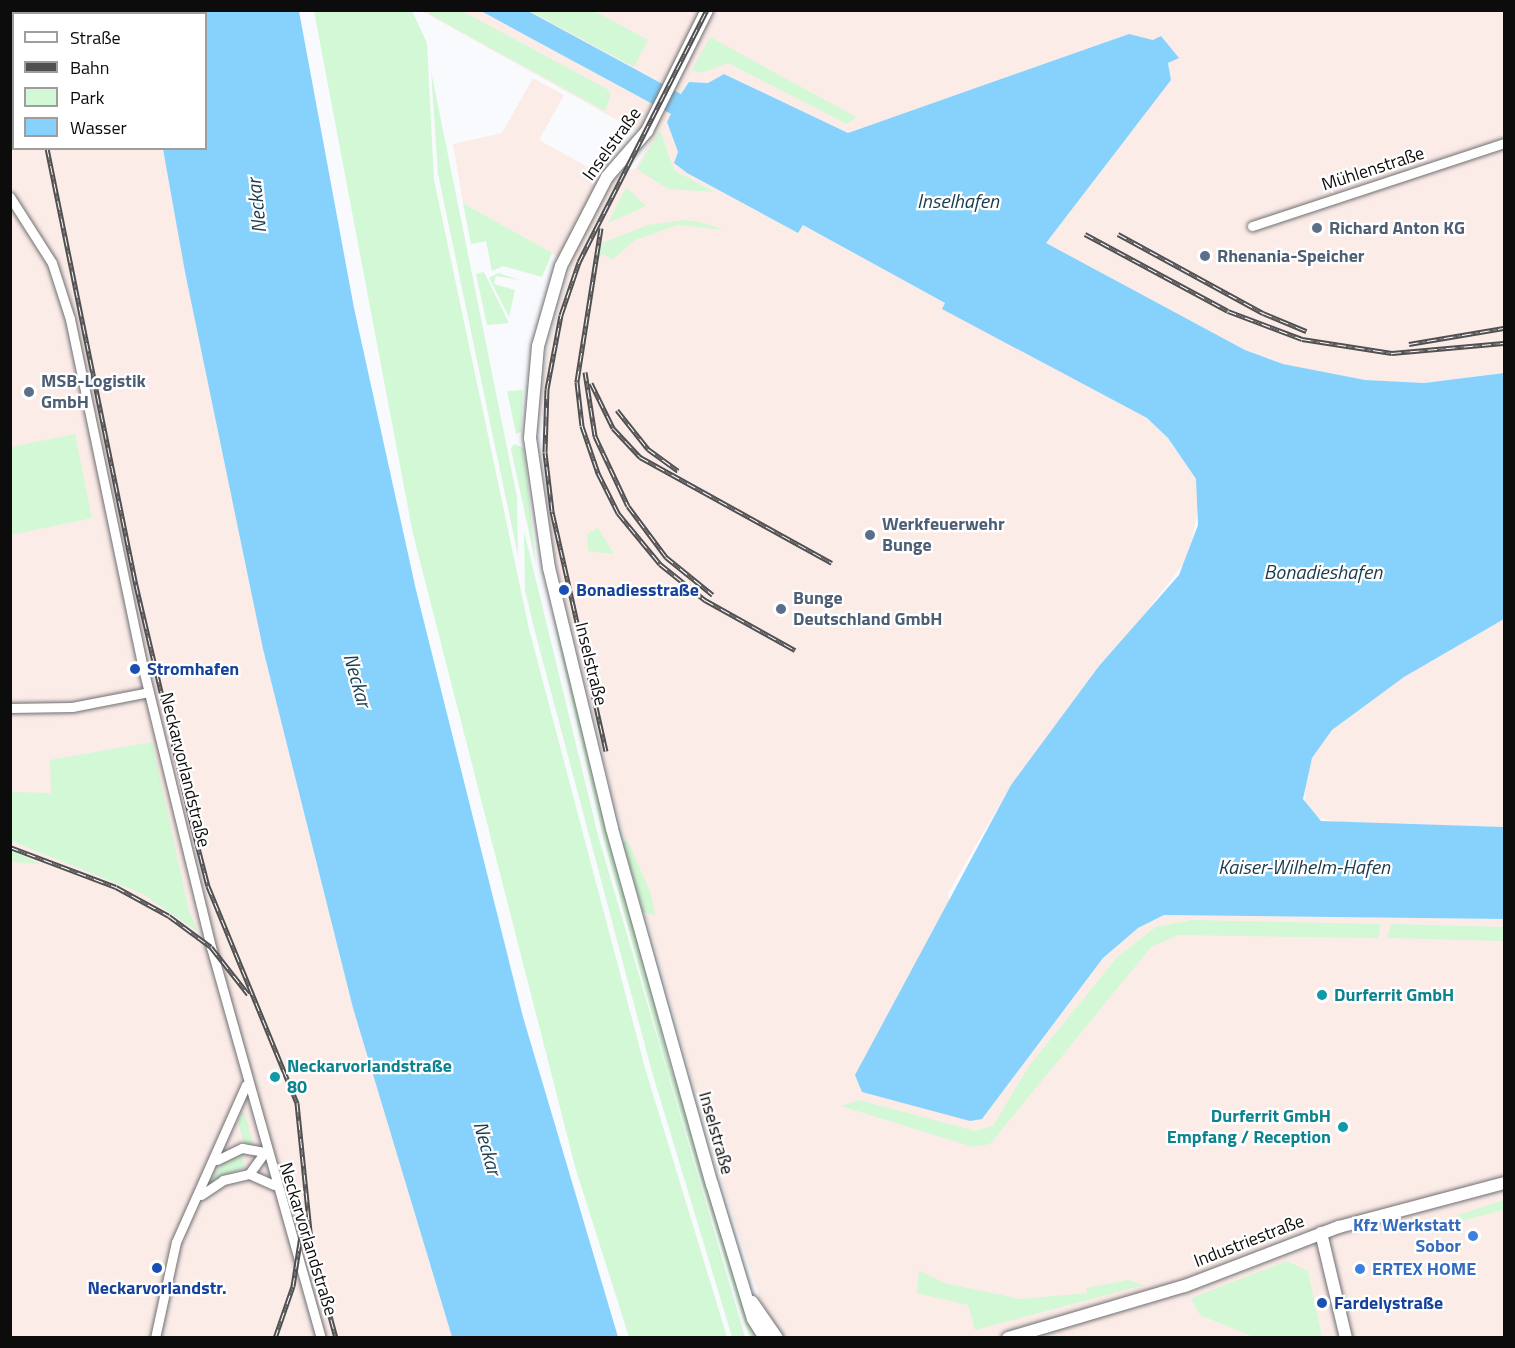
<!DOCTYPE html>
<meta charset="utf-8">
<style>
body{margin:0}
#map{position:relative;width:1515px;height:1348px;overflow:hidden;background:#f9fafd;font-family:"Titillium Web",sans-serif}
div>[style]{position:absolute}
.industrial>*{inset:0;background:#fcece8}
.green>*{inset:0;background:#d2f8d5}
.water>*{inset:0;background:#87d2fc}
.roads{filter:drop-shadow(0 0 2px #6f7073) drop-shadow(0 0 2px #6f7073)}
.street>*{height:9px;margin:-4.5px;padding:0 4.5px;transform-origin:4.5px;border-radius:4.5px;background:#fff}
.secondary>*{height:12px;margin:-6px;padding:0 6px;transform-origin:6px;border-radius:6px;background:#fff}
.rail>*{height:5px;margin-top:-2.5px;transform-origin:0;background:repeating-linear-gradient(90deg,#fff 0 9px,#505052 0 18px);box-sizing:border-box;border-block:2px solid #505052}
.dots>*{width:16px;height:16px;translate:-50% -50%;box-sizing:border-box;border:3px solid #fff;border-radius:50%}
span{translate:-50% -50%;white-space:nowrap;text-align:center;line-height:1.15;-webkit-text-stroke:4.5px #fff;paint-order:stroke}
.street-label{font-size:18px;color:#0c0c0d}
.service-label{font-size:18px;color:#4e5e75;font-weight:700}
.left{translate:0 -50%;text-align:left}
.transit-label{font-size:18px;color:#164399;font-weight:700}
.culture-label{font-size:18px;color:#0d838f;font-weight:700}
.right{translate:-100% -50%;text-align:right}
.shop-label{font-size:18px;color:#366cbe;font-weight:700}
.water-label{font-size:20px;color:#1a3c4d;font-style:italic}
.frame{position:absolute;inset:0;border:12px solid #0c0c0d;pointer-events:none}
.legend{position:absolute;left:12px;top:12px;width:195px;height:138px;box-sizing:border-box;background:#fff;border:2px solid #9e9e9e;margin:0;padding:8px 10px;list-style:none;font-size:18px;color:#0c0c0d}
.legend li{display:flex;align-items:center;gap:12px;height:30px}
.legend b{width:30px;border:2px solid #9e9e9e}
</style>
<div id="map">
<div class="industrial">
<div style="clip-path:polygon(10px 11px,138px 11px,14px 14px,14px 148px,163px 149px,263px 649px,357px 1018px,452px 1337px,11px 1337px)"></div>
<div style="clip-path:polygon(422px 11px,481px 11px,671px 114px,667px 122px,678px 152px,674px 163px,687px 173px,797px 232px,803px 225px,945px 303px,943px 309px,1147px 418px,1168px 438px,1196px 479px,1200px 499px,1188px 558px,1011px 785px,948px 893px,982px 1119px,1103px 958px,1138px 928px,1164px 915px,1504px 919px,1504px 1337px,786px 1338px,774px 1326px,760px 1299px,715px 1162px,613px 797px,548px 529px,541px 391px,549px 341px,571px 264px,463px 203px,453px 144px,502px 133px,533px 78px,564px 95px,539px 140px,597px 172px,635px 169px,651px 139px)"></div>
<div style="clip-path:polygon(528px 11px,1504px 11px,1504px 373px,1424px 383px,1365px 380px,1283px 364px,1245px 350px,1046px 243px,1171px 80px,1168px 63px,1179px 58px,1153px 40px,1129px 34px,848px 133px,725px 74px,708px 83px,689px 82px,682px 94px)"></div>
<div style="clip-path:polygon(1504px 619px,1504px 827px,1350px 824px,1313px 817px,1305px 808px,1305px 783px,1312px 758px,1332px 730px,1404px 677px)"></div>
</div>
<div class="green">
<div style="clip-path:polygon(314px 11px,412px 11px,427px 43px,434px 180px,529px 629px,645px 1068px,727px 1337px,629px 1337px,576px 1170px,413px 534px)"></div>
<div style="clip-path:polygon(431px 11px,462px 11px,607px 89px,611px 95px,605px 111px,429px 14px)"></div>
<div style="clip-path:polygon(530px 11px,594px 11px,648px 40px,634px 67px)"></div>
<div style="clip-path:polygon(710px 37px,856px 117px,847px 124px,728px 63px,701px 73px,692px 70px)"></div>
<div style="clip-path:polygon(431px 71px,517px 497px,518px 556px,438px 174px)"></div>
<div style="clip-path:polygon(660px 130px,674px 170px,714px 192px,668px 189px,637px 169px)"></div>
<div style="clip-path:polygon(626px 187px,646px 206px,608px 223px)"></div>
<div style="clip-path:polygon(463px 203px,552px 253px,542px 277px,503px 266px,492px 271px,486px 241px,471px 244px)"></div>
<div style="clip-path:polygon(685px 220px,700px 222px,725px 230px,678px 225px,635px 240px,612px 260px,604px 254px,596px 260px,600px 244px,648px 225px)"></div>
<div style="clip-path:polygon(484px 272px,509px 323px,487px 325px,476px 274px)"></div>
<div style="clip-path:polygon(498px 273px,520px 280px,496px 276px,494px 284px,515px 290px,509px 317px,489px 278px)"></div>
<div style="clip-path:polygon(523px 390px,521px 432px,516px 434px,507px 391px)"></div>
<div style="clip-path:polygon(75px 434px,92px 518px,11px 535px,11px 447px)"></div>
<div style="clip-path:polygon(514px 444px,524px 448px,536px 565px,511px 449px)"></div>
<div style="clip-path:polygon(598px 528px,614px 554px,588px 551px,587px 534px)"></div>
<div style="clip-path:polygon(524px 531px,599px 839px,745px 1337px,732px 1337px,652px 1072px,534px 628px,525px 590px)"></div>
<div style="clip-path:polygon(551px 610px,669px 1061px,756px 1337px,750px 1337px,740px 1309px,665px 1062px,603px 837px)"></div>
<div style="clip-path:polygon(152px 742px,189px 911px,198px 932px,143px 894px,11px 841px,11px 792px,51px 793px,50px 760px)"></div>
<div style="clip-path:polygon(627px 839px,651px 894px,655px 915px,643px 912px,623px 843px)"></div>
<div style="clip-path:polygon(11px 850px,41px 864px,11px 862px)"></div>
<div style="clip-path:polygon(1191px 920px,1381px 924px,1378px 938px,1178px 935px,1151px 947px,990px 1144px,973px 1147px,841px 1106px,859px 1100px,975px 1131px,993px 1126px,1029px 1066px,1118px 956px,1156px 927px)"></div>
<div style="clip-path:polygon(1391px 924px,1504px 927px,1504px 941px,1387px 938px)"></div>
<div style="clip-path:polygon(242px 1113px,245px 1113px,253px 1144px,244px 1143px,238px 1122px)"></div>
<div style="clip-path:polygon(241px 1154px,245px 1167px,209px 1183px,221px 1165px)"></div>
<div style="clip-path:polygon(1504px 1200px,1504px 1210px,1460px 1221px,1458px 1215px)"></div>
<div style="clip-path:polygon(1287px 1261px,1308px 1271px,1322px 1337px,1254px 1337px,1200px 1315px,1191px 1298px)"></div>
<div style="clip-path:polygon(919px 1270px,944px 1283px,1020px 1299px,1087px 1293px,1086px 1288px,1128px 1280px,1144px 1285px,975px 1330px,968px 1305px,917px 1293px)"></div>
</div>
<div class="water">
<div style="clip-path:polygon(138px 11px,299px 11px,354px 308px,416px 590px,523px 1017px,618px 1337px,452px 1337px,353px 1008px,263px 649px,185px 272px,163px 149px,206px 148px,206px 14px)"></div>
<div style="clip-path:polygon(481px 11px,528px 11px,681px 94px,689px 82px,708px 83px,724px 74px,848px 133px,1129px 34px,1153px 40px,1161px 36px,1179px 58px,1168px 63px,1171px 80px,1046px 243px,1245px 350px,1283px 364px,1365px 380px,1424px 383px,1504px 373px,1504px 619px,1404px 677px,1332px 730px,1312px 758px,1303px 799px,1321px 821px,1504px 827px,1504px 919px,1164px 915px,1138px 928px,1103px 958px,982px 1119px,970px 1121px,862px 1092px,855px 1075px,1011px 785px,1099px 666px,1179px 575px,1198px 525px,1196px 479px,1168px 438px,1147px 418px,942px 309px,945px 303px,803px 225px,798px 233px,687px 173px,674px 163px,678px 152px,667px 122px,671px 114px)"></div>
</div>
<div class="roads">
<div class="street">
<div style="left:10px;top:197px;width:78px;rotate:57.5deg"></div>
<div style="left:52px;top:263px;width:59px;rotate:72.2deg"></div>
<div style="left:70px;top:319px;width:352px;rotate:78.2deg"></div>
<div style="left:142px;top:664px;width:291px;rotate:76.3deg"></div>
<div style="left:211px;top:947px;width:406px;rotate:74.3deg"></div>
<div style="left:1252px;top:226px;width:265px;rotate:-18.2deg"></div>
<div style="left:10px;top:708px;width:62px;rotate:-0.9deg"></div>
<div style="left:72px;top:707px;width:78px;rotate:-11deg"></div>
<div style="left:217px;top:1160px;width:28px;rotate:-26deg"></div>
<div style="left:242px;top:1148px;width:23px;rotate:10deg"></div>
<div style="left:249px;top:1174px;width:27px;rotate:-54deg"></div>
<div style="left:201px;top:1195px;width:27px;rotate:-34deg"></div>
<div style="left:223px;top:1180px;width:27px;rotate:-13deg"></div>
<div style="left:249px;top:1174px;width:27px;rotate:24deg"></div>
<div style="left:155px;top:1338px;width:98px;rotate:-77.7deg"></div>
<div style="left:176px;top:1242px;width:172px;rotate:-66deg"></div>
</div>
<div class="secondary">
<div style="left:707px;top:10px;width:135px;rotate:116.4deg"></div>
<div style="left:647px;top:131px;width:61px;rotate:131deg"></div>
<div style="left:607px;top:177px;width:100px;rotate:117.3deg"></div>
<div style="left:561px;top:266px;width:83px;rotate:106deg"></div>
<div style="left:538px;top:346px;width:92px;rotate:95deg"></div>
<div style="left:530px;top:438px;width:131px;rotate:81.7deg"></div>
<div style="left:549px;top:568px;width:268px;rotate:76.4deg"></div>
<div style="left:612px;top:829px;width:369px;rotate:74.3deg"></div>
<div style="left:712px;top:1184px;width:141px;rotate:73.1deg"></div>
<div style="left:753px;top:1319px;width:22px;rotate:58deg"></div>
<div style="left:1321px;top:1233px;width:108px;rotate:76.6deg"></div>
<div style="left:752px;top:1302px;width:44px;rotate:55.2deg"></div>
<div style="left:1008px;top:1338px;width:184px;rotate:-16.4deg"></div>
<div style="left:1185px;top:1286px;width:165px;rotate:-21deg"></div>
<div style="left:1339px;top:1227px;width:171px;rotate:-14.9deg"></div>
</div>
</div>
<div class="rail">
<div style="left:28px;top:10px;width:4px;rotate:76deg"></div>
<div style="left:47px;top:148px;width:446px;rotate:78.5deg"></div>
<div style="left:136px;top:585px;width:241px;rotate:76.8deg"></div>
<div style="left:191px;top:820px;width:68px;rotate:75.6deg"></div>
<div style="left:208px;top:886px;width:235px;rotate:67.7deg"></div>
<div style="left:297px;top:1103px;width:148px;rotate:84.2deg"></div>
<div style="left:312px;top:1250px;width:91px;rotate:74.7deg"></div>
<div style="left:601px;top:228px;width:156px;rotate:98.9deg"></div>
<div style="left:577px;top:382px;width:44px;rotate:83.5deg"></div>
<div style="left:582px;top:426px;width:50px;rotate:71.2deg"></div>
<div style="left:598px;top:473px;width:45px;rotate:63.4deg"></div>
<div style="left:618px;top:513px;width:66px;rotate:50.5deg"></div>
<div style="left:660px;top:564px;width:58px;rotate:38.7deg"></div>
<div style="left:705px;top:600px;width:103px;rotate:29.1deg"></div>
<div style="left:1085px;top:234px;width:162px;rotate:28.3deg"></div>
<div style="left:1228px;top:311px;width:79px;rotate:20.7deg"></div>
<div style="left:1302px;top:339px;width:91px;rotate:8.8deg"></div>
<div style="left:1392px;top:353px;width:112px;rotate:-5.1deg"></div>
<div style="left:1118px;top:234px;width:165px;rotate:28.6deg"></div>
<div style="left:1263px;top:313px;width:47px;rotate:22.7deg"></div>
<div style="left:1409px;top:344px;width:96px;rotate:-9.6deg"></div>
<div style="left:585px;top:372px;width:65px;rotate:81.1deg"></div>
<div style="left:595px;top:436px;width:77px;rotate:64.8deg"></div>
<div style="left:628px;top:506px;width:64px;rotate:53.3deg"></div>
<div style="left:666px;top:557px;width:60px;rotate:39deg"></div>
<div style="left:591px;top:383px;width:50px;rotate:63.9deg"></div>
<div style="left:613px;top:428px;width:40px;rotate:47deg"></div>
<div style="left:640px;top:457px;width:219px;rotate:28.9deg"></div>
<div style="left:617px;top:410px;width:50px;rotate:51.5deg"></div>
<div style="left:648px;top:449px;width:37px;rotate:36deg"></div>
<div style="left:606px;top:751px;width:246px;rotate:-102.7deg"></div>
<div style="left:552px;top:511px;width:59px;rotate:-96.8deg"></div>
<div style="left:545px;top:452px;width:63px;rotate:-88.2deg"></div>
<div style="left:547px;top:389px;width:75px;rotate:-79.3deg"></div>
<div style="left:561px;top:315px;width:56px;rotate:-71.2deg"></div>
<div style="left:579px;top:262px;width:283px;rotate:-63.1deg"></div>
<div style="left:10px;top:847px;width:113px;rotate:20.7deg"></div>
<div style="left:116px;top:887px;width:60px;rotate:28.7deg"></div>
<div style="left:169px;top:916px;width:52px;rotate:36.4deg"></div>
<div style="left:211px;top:947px;width:60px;rotate:51.8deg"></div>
<div style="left:275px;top:1338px;width:55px;rotate:-70.9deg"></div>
<div style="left:293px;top:1286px;width:64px;rotate:-81deg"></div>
</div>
<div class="dots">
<div style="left:1317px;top:228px;background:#5c6f8a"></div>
<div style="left:1205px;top:256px;background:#5c6f8a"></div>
<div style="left:29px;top:392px;background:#5c6f8a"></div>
<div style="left:870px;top:535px;background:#5c6f8a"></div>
<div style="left:564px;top:590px;background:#1a4fb4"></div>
<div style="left:781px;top:609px;background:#5c6f8a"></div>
<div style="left:135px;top:669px;background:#1a4fb4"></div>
<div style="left:1322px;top:995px;background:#0f9aa8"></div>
<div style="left:275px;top:1077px;background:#0f9aa8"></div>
<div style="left:1343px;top:1127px;background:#0f9aa8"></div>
<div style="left:1473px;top:1236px;background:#3f7fe0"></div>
<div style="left:157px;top:1268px;background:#1a4fb4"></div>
<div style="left:1360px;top:1269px;background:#3f7fe0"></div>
<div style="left:1322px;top:1303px;background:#1a4fb4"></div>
</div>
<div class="street-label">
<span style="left:612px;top:144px;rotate:-54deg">Inselstraße</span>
<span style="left:1373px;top:169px;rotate:-18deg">Mühlenstraße</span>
<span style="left:591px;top:664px;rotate:76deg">Inselstraße</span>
<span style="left:185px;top:770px;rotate:76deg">Neckarvorlandstraße</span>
<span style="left:716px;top:1133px;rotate:74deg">Inselstraße</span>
<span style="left:308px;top:1239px;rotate:73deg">Neckarvorlandstraße</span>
<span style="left:1249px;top:1241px;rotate:-21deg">Industriestraße</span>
</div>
<div class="service-label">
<span class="left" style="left:1329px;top:228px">Richard Anton KG</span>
<span class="left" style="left:1217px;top:256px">Rhenania-Speicher</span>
<span class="left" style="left:41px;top:392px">MSB-Logistik<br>GmbH</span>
<span class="left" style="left:882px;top:535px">Werkfeuerwehr<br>Bunge</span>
<span class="left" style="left:793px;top:609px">Bunge<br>Deutschland GmbH</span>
</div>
<div class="transit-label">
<span class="left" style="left:576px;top:590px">Bonadiesstraße</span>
<span class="left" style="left:147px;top:669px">Stromhafen</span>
<span style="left:157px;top:1288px">Neckarvorlandstr.</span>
<span class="left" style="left:1334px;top:1303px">Fardelystraße</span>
</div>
<div class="culture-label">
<span class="left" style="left:1334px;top:995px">Durferrit GmbH</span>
<span class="left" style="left:287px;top:1077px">Neckarvorlandstraße<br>80</span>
<span class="right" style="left:1331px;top:1127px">Durferrit GmbH<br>Empfang / Reception</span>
</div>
<div class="shop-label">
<span class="right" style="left:1461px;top:1236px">Kfz Werkstatt<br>Sobor</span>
<span class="left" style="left:1372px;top:1269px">ERTEX HOME</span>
</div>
<div class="water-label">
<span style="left:958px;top:200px">Inselhafen</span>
<span style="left:256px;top:206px;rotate:-96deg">Neckar</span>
<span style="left:1323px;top:571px">Bonadieshafen</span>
<span style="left:358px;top:680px;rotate:74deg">Neckar</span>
<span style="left:1304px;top:866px">Kaiser-Wilhelm-Hafen</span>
<span style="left:488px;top:1148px;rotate:74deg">Neckar</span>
</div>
<div class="frame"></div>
<ul class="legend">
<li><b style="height:8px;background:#fff"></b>Straße</li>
<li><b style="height:8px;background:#505052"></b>Bahn</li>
<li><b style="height:16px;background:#d2f8d5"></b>Park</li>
<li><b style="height:16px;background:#87d2fc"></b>Wasser</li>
</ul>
</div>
